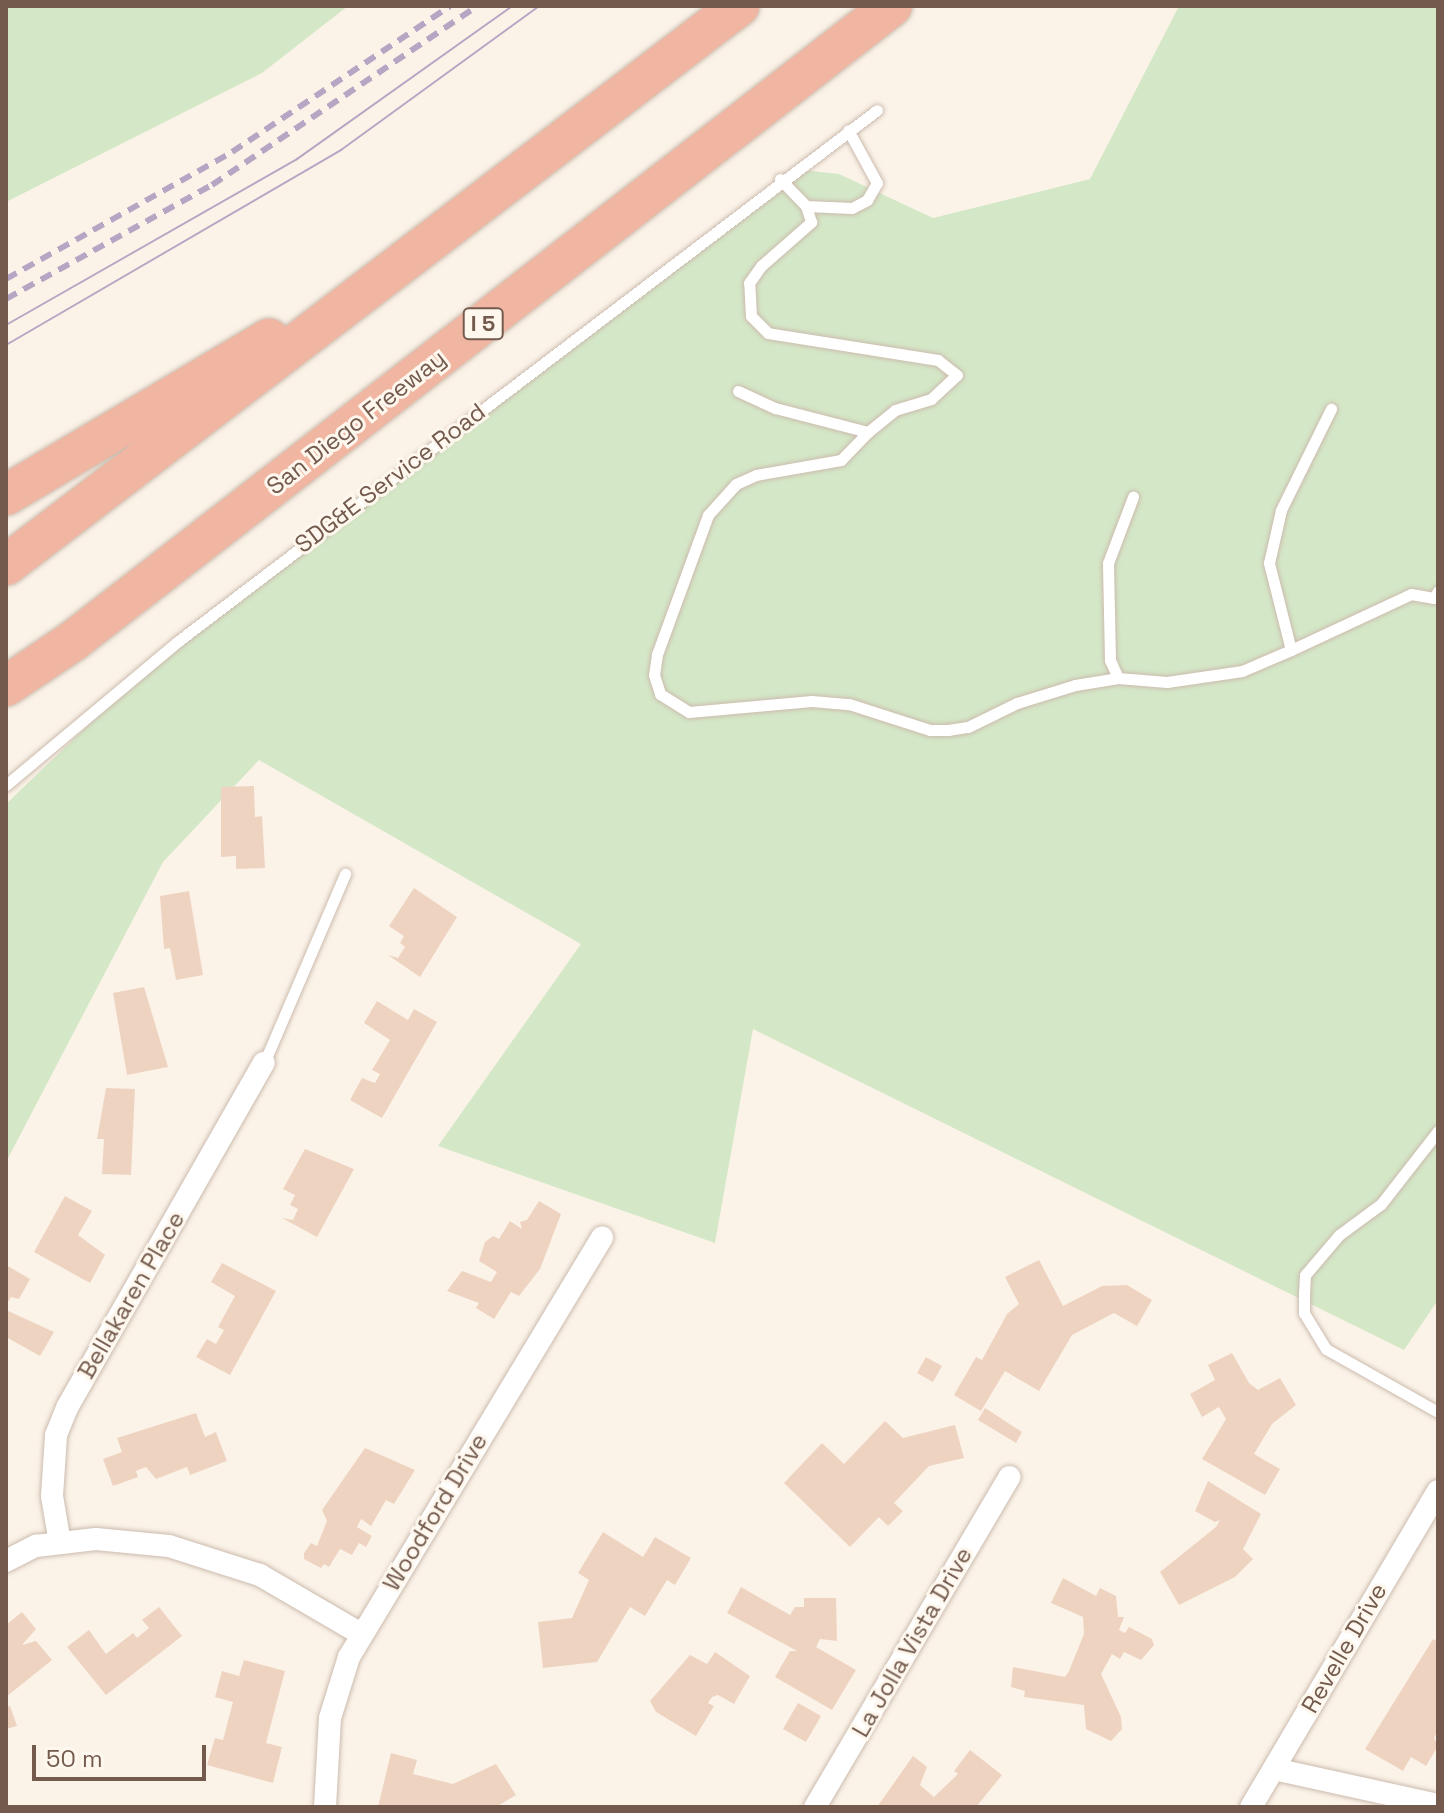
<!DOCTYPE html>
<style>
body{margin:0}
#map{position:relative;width:1444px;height:1813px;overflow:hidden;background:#fbf3e8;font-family:"Space Grotesk",sans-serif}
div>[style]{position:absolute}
.green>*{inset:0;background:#d4e8c7}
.building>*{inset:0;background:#efd3c1}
.roads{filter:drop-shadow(0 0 2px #ccbbae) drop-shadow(0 0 2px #ccbbae)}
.service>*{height:11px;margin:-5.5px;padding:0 5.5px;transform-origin:5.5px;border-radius:5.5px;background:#fff}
.minor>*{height:22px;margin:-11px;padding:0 11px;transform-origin:11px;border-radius:11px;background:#fff}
.motorway>*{height:40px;margin:-20px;padding:0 20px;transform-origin:20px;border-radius:20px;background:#f1b6a2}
.tram>*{height:2px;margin:-1px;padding:0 1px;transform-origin:1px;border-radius:1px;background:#b6a6c4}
.rail>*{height:6px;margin-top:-3px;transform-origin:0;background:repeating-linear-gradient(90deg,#b6a6c4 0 12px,transparent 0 20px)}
span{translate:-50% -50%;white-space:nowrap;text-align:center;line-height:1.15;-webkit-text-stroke:6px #fef7ee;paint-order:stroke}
.shield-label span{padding:2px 6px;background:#fef7ee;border:2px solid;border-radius:6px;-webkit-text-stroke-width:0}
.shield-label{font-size:22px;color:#735a4d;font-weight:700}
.street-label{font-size:24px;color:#735a4d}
.frame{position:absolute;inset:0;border:8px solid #735a4d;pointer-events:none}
.scale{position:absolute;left:32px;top:1745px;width:174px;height:36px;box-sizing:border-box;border:4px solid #735a4d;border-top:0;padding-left:10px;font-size:24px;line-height:28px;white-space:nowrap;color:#735a4d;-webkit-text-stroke:6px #fef7ee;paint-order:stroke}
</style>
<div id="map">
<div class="green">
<div style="clip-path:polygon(6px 6px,348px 6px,262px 73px,6px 202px)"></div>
<div style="clip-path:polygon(1179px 6px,1438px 6px,1438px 1300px,1404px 1350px,753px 1029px,715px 1243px,438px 1146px,581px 944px,259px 760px,163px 862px,6px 1162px,6px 804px,128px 687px,793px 169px,839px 174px,933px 218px,1090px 179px)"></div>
</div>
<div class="building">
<div style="clip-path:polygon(254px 786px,255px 817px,262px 816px,265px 868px,236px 869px,236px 856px,221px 857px,221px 787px)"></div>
<div style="clip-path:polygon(414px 888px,457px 917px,420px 977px,388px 955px,398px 958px,405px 947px,400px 943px,404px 936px,389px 926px)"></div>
<div style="clip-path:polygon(189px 891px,203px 975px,176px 980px,170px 948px,164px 949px,160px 896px)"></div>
<div style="clip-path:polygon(144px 987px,168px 1067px,127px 1075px,113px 993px)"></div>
<div style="clip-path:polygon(377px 1001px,408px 1020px,414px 1009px,437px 1022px,382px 1118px,350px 1100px,362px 1078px,375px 1083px,380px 1074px,372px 1070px,390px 1040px,364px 1023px)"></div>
<div style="clip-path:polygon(106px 1088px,135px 1089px,131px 1175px,102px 1174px,104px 1139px,97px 1139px)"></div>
<div style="clip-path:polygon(305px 1149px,354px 1169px,317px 1237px,282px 1218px,293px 1220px,298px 1209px,290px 1205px,295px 1195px,283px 1189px)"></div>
<div style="clip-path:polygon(65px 1196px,92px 1211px,78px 1235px,105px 1255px,90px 1283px,34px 1252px)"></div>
<div style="clip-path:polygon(539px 1201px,561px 1214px,540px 1269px,519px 1296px,511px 1292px,494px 1319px,476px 1308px,479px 1303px,447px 1291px,462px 1271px,491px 1282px,497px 1272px,479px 1261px,485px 1242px,493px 1236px,499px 1239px,510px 1221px,522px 1229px,520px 1222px,527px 1220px)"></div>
<div style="clip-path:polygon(1039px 1260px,1063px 1306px,1102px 1286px,1127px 1285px,1152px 1300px,1137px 1326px,1114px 1313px,1072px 1335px,1039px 1391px,1005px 1371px,981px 1411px,954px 1395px,976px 1357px,982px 1360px,1007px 1314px,1019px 1304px,1005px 1277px)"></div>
<div style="clip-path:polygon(222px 1263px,276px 1291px,230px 1375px,196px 1357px,207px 1339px,216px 1344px,224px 1330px,218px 1327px,235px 1296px,211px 1282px)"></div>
<div style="clip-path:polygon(6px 1265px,30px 1279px,19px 1299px,11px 1297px,6px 1305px)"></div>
<div style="clip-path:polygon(6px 1310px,54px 1332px,40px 1356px,6px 1337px)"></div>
<div style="clip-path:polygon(1232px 1353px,1249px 1383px,1258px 1390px,1280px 1378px,1296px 1405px,1272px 1424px,1254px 1454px,1280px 1469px,1265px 1495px,1202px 1459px,1226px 1419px,1219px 1407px,1202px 1417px,1190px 1394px,1215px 1380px,1208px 1365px)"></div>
<div style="clip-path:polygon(926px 1357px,942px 1366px,933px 1382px,917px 1373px)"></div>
<div style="clip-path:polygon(985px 1408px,1022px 1432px,1016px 1443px,978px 1420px)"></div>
<div style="clip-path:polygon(196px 1413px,205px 1437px,216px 1432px,227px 1461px,190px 1475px,187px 1467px,156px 1479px,146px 1467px,136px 1471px,138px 1477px,113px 1486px,103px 1459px,122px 1452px,117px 1438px)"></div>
<div style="clip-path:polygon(885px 1421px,903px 1438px,955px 1425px,964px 1458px,929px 1466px,894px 1503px,903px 1511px,888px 1526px,879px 1517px,850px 1547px,784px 1483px,822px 1443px,844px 1464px)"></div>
<div style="clip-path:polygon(365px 1448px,415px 1470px,394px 1504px,386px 1500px,371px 1526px,361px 1519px,357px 1527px,372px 1536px,366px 1547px,359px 1543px,352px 1555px,340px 1549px,329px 1567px,324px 1564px,321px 1568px,304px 1559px,304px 1553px,311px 1543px,317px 1546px,327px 1521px,322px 1510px)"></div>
<div style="clip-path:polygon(1208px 1481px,1261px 1514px,1243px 1549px,1253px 1559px,1235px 1577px,1179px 1605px,1160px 1572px,1216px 1527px,1220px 1520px,1215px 1522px,1195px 1511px)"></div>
<div style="clip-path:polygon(603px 1532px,643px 1557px,655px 1537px,691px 1558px,675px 1585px,667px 1580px,645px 1616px,630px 1607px,597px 1662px,543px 1668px,538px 1622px,572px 1618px,589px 1580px,578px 1573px)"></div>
<div style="clip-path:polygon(1063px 1578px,1096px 1596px,1100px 1588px,1116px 1596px,1118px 1617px,1124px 1617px,1119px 1630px,1125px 1633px,1129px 1627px,1152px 1639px,1154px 1645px,1141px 1660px,1124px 1652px,1120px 1659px,1112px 1654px,1101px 1674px,1121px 1717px,1122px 1729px,1111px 1741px,1086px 1729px,1084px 1705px,1024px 1697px,1025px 1691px,1011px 1687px,1013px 1667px,1065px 1677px,1069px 1671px,1084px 1634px,1083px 1617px,1051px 1603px)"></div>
<div style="clip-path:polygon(741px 1587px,790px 1615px,795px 1607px,804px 1607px,804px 1598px,836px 1598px,837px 1641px,820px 1639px,816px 1647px,856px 1670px,832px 1710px,775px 1677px,790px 1651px,797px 1651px,727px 1613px)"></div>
<div style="clip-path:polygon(159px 1607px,182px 1636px,106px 1695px,67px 1647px,89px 1630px,106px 1654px,133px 1633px,137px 1638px,149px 1628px,142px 1620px)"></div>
<div style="clip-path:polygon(22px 1612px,36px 1629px,22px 1645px,36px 1641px,52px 1660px,6px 1697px,6px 1625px)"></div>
<div style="clip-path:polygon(1433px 1639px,1438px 1642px,1438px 1730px,1434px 1738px,1438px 1746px,1426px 1766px,1411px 1757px,1403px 1771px,1365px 1749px)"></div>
<div style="clip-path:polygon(715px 1652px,750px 1676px,734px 1704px,718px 1695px,712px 1697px,708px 1703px,714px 1706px,696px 1736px,656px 1712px,650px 1701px,690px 1655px,707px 1664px)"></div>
<div style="clip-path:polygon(244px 1660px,285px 1671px,266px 1743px,282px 1747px,273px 1783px,207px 1765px,215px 1738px,223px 1740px,233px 1702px,215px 1697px,222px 1671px,239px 1676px)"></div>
<div style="clip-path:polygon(798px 1703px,821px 1716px,806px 1742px,783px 1729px)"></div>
<div style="clip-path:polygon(10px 1706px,17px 1726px,6px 1729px,6px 1707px)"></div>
<div style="clip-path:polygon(970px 1750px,1002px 1775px,976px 1807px,877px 1807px,913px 1756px,927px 1767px,920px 1785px,934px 1797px,958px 1774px,954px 1771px)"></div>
<div style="clip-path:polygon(391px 1753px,417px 1760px,413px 1774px,453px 1784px,496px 1764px,516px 1795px,496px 1807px,378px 1807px)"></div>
</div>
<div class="roads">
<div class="service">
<div style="left:780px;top:179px;width:37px;rotate:46deg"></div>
<div style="left:806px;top:206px;width:46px;rotate:2.5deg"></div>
<div style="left:852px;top:208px;width:17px;rotate:-28deg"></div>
<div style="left:867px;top:200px;width:20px;rotate:-60deg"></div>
<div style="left:877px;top:183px;width:60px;rotate:-118.7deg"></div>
<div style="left:738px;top:391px;width:41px;rotate:24.7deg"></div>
<div style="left:775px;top:408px;width:96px;rotate:14.5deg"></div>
<div style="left:868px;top:432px;width:35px;rotate:-39deg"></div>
<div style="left:895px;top:410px;width:38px;rotate:-17deg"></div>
<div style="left:931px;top:399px;width:35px;rotate:-43deg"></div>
<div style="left:957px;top:375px;width:24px;rotate:-142deg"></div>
<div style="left:938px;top:360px;width:172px;rotate:-171deg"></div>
<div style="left:768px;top:333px;width:24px;rotate:-135deg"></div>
<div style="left:751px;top:316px;width:33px;rotate:-93deg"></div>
<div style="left:749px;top:283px;width:21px;rotate:-55deg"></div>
<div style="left:761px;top:266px;width:67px;rotate:-41.3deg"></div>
<div style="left:811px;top:222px;width:17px;rotate:-107deg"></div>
<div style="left:868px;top:432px;width:39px;rotate:134deg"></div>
<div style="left:841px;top:460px;width:86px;rotate:170deg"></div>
<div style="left:756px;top:475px;width:22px;rotate:156deg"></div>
<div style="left:736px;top:484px;width:42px;rotate:132.1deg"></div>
<div style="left:708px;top:515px;width:148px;rotate:110.1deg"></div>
<div style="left:657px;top:654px;width:21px;rotate:98deg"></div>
<div style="left:654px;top:675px;width:20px;rotate:72deg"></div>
<div style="left:660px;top:694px;width:34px;rotate:32deg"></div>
<div style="left:689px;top:712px;width:123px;rotate:-5.1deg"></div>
<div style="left:812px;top:701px;width:37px;rotate:5deg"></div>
<div style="left:849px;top:704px;width:85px;rotate:17.8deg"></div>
<div style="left:930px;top:730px;width:18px"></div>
<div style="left:948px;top:730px;width:20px;rotate:-9deg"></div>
<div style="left:968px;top:727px;width:55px;rotate:-26.1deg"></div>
<div style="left:1017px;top:703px;width:61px;rotate:-17.2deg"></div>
<div style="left:1075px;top:685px;width:44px;rotate:-9.2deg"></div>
<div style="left:1118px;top:678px;width:20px;rotate:-114deg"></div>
<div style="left:1110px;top:660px;width:97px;rotate:-91.2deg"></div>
<div style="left:1108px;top:563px;width:71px;rotate:-69.3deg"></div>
<div style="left:1291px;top:650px;width:132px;rotate:-25deg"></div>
<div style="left:1411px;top:594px;width:23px;rotate:10deg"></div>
<div style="left:1434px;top:598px;width:8px;rotate:-60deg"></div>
<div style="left:1118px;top:678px;width:49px;rotate:4.7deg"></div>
<div style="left:1167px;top:682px;width:76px;rotate:-8.3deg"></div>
<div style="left:1242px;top:671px;width:53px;rotate:-23.2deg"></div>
<div style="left:1291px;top:650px;width:90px;rotate:-104.2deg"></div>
<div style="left:1269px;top:563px;width:54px;rotate:-77.2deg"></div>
<div style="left:1281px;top:510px;width:113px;rotate:-63.7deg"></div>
<div style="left:6px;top:785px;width:223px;rotate:-39.9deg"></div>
<div style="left:177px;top:642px;width:879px;rotate:-37.23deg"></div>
<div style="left:264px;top:1063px;width:206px;rotate:-66.8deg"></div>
<div style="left:1438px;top:1131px;width:93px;rotate:128deg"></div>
<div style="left:1381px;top:1204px;width:52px;rotate:143.6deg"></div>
<div style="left:1339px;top:1235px;width:52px;rotate:130.4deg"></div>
<div style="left:1305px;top:1275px;width:19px;rotate:93deg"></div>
<div style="left:1304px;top:1294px;width:19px;rotate:90deg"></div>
<div style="left:1304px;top:1313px;width:42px;rotate:58.6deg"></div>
<div style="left:1326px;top:1349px;width:129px;rotate:29.4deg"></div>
</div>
<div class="minor">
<div style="left:60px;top:1543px;width:48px;rotate:-99.7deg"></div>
<div style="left:52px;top:1496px;width:61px;rotate:-86.2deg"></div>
<div style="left:56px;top:1435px;width:31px;rotate:-68deg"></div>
<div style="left:68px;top:1406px;width:395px;rotate:-60.3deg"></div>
<div style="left:6px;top:1561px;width:34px;rotate:-27deg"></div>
<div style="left:36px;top:1546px;width:60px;rotate:-6.7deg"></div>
<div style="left:96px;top:1539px;width:73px;rotate:5.5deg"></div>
<div style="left:169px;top:1546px;width:96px;rotate:17.7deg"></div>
<div style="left:260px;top:1575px;width:117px;rotate:30.3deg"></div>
<div style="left:1274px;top:1769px;width:168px;rotate:12.4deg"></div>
<div style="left:325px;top:1807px;width:89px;rotate:-86.8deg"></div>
<div style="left:330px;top:1718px;width:64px;rotate:-72.7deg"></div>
<div style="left:349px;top:1657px;width:490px;rotate:-58.9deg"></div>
<div style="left:815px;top:1807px;width:383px;rotate:-59.5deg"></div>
<div style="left:1251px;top:1807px;width:367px;rotate:-59.4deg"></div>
</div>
<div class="motorway">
<div style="left:6px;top:495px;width:306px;rotate:-30.7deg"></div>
<div style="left:6px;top:565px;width:922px;rotate:-37.33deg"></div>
<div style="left:6px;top:686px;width:81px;rotate:-33.9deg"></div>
<div style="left:73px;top:641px;width:1036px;rotate:-37.79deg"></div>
</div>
</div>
<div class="tram">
<div style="left:6px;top:325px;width:335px;rotate:-29.7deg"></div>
<div style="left:297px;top:159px;width:264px;rotate:-35.4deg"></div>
<div style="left:6px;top:345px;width:388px;rotate:-30.2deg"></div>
<div style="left:341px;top:150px;width:245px;rotate:-36deg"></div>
</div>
<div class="rail">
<div style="left:6px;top:279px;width:259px;rotate:-29.3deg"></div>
<div style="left:232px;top:152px;width:262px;rotate:-33.8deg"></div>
<div style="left:6px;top:299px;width:235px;rotate:-29deg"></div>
<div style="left:212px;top:185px;width:320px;rotate:-34deg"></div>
</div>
<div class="shield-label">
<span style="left:483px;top:324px">I 5</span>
</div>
<div class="street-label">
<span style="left:356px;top:422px;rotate:-38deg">San Diego Freeway</span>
<span style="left:390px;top:478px;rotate:-37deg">SDG&amp;E Service Road</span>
<span style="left:131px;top:1295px;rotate:-60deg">Bellakaren Place</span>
<span style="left:435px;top:1512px;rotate:-59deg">Woodford Drive</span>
<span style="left:912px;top:1642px;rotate:-60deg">La Jolla Vista Drive</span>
<span style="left:1344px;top:1648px;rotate:-60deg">Revelle Drive</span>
</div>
<div class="frame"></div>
<div class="scale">50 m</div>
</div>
